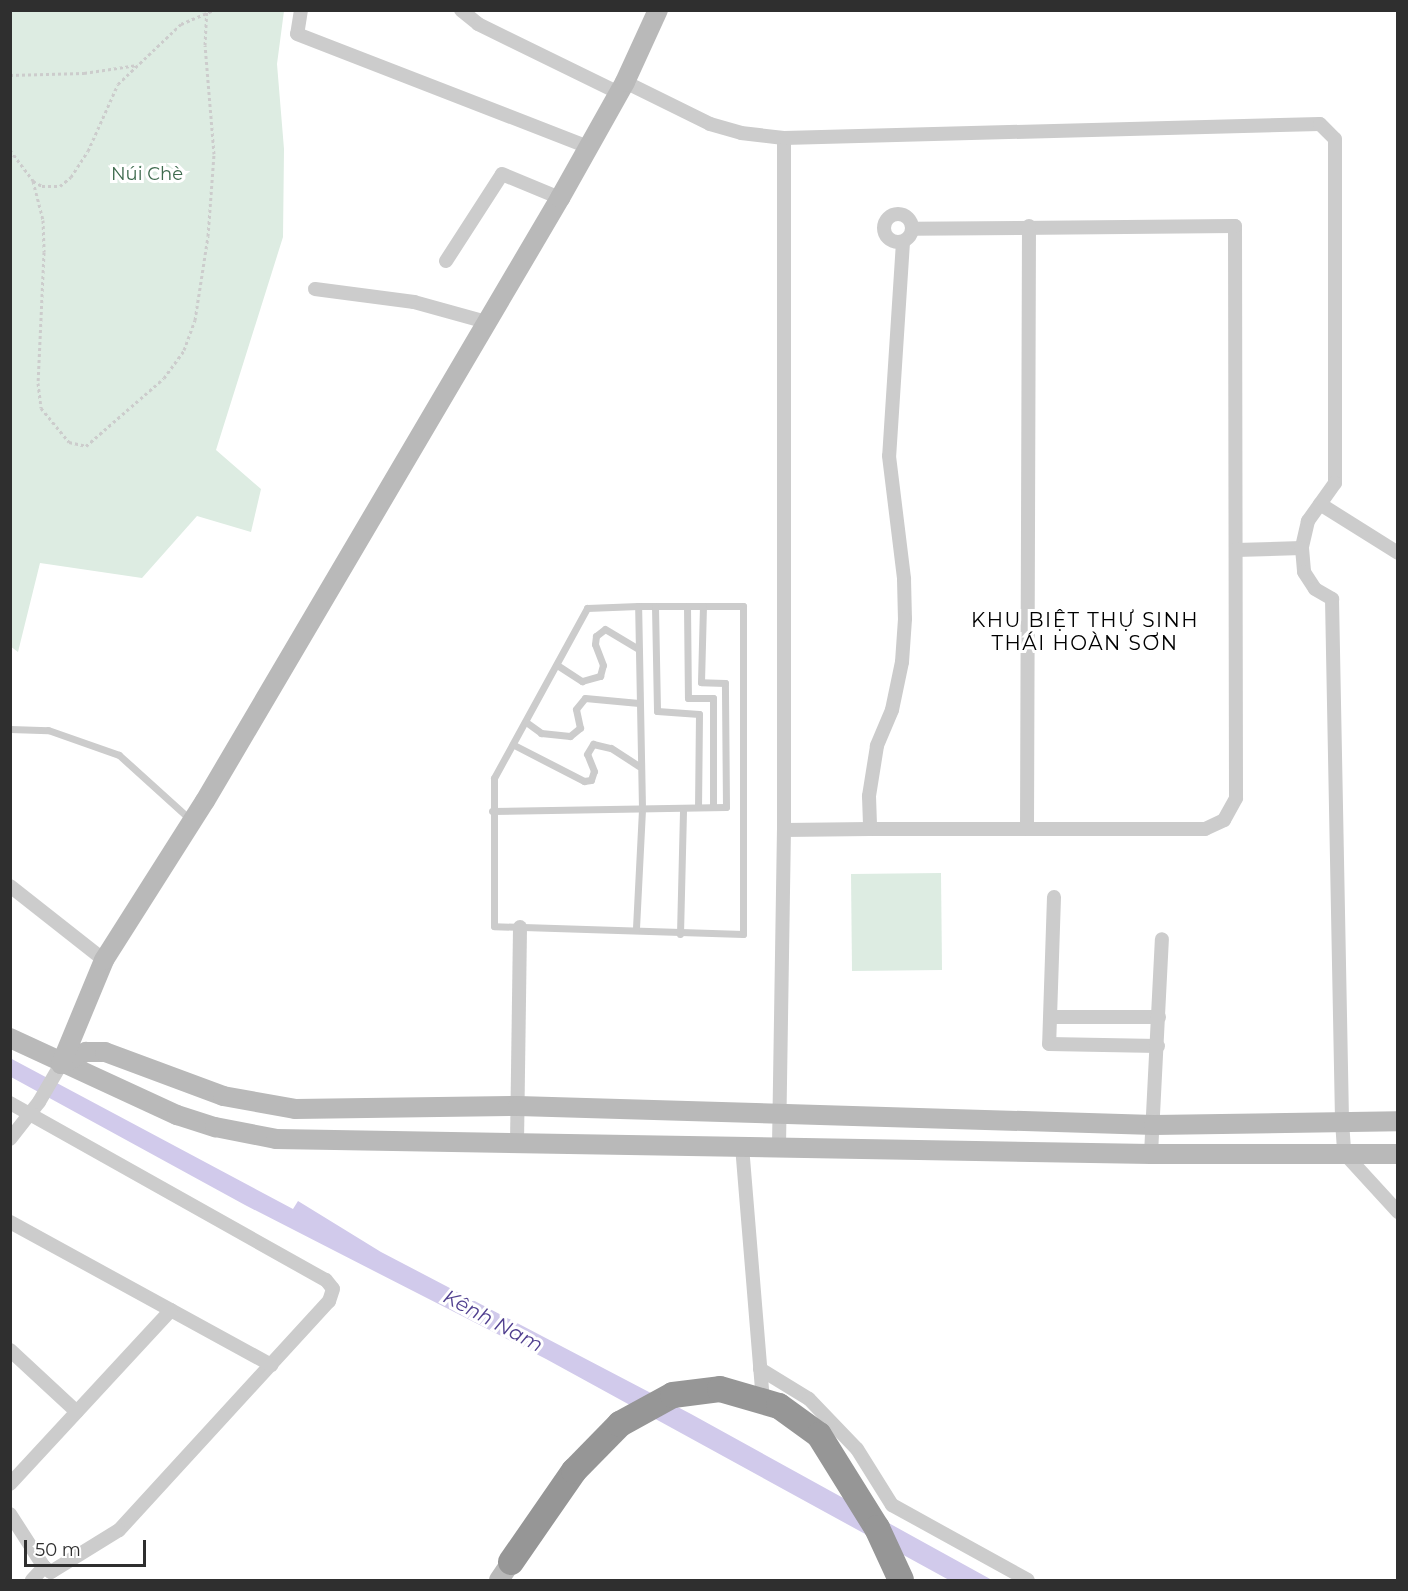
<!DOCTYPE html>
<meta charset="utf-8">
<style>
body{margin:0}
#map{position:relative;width:1408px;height:1591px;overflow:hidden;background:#fff;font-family:Montserrat,sans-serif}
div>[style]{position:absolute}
.green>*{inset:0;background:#ddece2}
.water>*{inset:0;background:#d1caeb}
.path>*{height:3px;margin-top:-1.5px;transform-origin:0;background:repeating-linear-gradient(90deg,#ccc 0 3px,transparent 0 6px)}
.service>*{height:7px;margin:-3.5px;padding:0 3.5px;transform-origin:3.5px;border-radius:3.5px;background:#ccc}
.minor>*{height:14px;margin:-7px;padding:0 7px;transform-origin:7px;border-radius:7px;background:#ccc}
.minor>.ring{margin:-7px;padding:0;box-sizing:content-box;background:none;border:14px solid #ccc;border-radius:50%}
.secondary>*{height:20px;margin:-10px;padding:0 10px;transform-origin:10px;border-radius:10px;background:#b9b9b9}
.motorway>*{height:26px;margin:-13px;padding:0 13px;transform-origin:13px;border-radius:13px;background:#969696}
span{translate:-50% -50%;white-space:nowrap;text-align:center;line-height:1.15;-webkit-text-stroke:6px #fff;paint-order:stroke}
.park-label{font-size:18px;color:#3d6a4d}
.neighbourhood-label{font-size:20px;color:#000;letter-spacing:1.5px}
.water-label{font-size:20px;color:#503f8f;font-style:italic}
.frame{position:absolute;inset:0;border:12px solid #2f2f2f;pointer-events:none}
.scale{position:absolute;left:24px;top:1540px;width:122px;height:27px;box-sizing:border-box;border:3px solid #2f2f2f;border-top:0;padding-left:8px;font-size:18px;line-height:21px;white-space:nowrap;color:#2f2f2f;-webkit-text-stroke:4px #fff;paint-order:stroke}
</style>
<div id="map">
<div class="green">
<div style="clip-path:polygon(11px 10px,284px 11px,277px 64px,284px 149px,283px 237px,216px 450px,261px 489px,251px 532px,197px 516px,142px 578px,40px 563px,18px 652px,10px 646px)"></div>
<div style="clip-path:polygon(941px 873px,942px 970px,852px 971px,851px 874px)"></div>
</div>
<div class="water">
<div style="clip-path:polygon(10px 1058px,293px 1209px,298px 1201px,381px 1252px,691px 1414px,992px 1580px,949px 1580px,546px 1359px,245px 1205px,11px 1077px)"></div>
</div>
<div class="path">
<div style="left:10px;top:75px;width:74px;rotate:-1.5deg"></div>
<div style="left:84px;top:73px;width:54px;rotate:-8.6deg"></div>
<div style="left:10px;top:150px;width:39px;rotate:53deg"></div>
<div style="left:33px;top:181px;width:10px;rotate:29deg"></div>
<div style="left:42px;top:186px;width:18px"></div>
<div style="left:60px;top:186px;width:14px;rotate:-39deg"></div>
<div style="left:71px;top:177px;width:31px;rotate:-57deg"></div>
<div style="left:88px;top:151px;width:73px;rotate:-65.9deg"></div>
<div style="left:118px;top:84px;width:87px;rotate:-43.6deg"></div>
<div style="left:181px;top:24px;width:36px;rotate:-23deg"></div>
<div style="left:33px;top:181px;width:40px;rotate:75.6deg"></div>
<div style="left:43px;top:220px;width:32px;rotate:88deg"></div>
<div style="left:44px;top:252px;width:131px;rotate:92.6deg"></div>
<div style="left:38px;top:383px;width:25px;rotate:83deg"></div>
<div style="left:41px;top:408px;width:44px;rotate:50.5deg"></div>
<div style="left:69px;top:442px;width:17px;rotate:13deg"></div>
<div style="left:86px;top:446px;width:103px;rotate:-41.1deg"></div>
<div style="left:164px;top:378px;width:34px;rotate:-54deg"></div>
<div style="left:184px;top:350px;width:32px;rotate:-70deg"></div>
<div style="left:195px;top:320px;width:85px;rotate:-81.2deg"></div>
<div style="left:208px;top:236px;width:82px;rotate:-85.8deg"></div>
<div style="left:214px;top:154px;width:109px;rotate:-94.7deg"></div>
<div style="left:205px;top:45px;width:33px;rotate:-87deg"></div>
</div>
<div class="service">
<div style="left:638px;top:606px;width:105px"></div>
<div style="left:743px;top:606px;width:328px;rotate:90deg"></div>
<div style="left:743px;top:934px;width:249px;rotate:-178.2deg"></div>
<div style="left:494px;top:926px;width:148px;rotate:-90deg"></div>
<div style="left:494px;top:778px;width:194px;rotate:-61.3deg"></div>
<div style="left:587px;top:608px;width:51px;rotate:-2.2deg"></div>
<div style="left:655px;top:606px;width:105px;rotate:88.9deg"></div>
<div style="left:657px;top:711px;width:42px;rotate:4.1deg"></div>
<div style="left:699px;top:714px;width:93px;rotate:90.6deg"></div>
<div style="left:687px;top:606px;width:92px;rotate:89.4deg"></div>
<div style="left:688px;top:698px;width:25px"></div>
<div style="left:713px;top:698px;width:109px;rotate:90deg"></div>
<div style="left:557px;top:665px;width:30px;rotate:33deg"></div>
<div style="left:582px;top:681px;width:19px;rotate:-16deg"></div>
<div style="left:600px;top:676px;width:11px;rotate:-75deg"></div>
<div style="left:603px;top:665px;width:22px;rotate:-111deg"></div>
<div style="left:595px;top:644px;width:8px;rotate:-83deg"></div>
<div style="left:596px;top:636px;width:11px;rotate:-38deg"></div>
<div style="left:605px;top:629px;width:39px;rotate:31deg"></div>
<div style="left:526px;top:722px;width:19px;rotate:36deg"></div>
<div style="left:541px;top:733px;width:29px;rotate:6deg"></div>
<div style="left:570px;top:736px;width:13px;rotate:-39deg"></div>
<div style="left:580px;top:728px;width:19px;rotate:-102deg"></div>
<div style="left:576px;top:709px;width:14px;rotate:-51deg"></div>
<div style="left:585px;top:698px;width:54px;rotate:5.3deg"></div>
<div style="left:10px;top:729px;width:38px;rotate:2deg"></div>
<div style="left:48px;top:730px;width:75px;rotate:19.4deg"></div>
<div style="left:119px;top:755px;width:97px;rotate:42.1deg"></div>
<div style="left:514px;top:745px;width:79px;rotate:27.2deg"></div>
<div style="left:584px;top:781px;width:7px;rotate:-8deg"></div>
<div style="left:591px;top:780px;width:9px;rotate:-72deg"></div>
<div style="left:594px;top:771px;width:18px;rotate:-112deg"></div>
<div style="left:587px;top:754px;width:12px;rotate:-59deg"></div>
<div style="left:593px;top:744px;width:18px;rotate:13deg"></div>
<div style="left:611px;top:748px;width:33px;rotate:33deg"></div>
<div style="left:492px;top:811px;width:234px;rotate:-1deg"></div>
<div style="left:726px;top:807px;width:124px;rotate:-90.5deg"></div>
<div style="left:725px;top:683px;width:24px;rotate:-178deg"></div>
<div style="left:701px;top:682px;width:76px;rotate:-88.5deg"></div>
<div style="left:636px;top:928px;width:120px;rotate:-87.1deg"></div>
<div style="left:642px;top:808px;width:202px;rotate:-91.1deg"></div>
<div style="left:680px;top:934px;width:126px;rotate:-88.6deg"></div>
</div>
<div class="minor">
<div style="left:301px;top:10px;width:24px;rotate:99deg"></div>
<div style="left:297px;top:34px;width:313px;rotate:21.2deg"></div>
<div style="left:461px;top:10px;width:22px;rotate:39deg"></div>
<div style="left:478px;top:24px;width:157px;rotate:26.1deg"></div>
<div style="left:625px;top:82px;width:95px;rotate:26.3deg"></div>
<div style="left:710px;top:124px;width:32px;rotate:16deg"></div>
<div style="left:741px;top:133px;width:43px;rotate:6.6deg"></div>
<div class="ring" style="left:884px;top:214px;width:14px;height:14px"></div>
<div style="left:903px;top:242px;width:214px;rotate:93.7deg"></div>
<div style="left:889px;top:456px;width:124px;rotate:83deg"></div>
<div style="left:904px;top:579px;width:40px;rotate:88.6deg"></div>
<div style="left:905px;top:619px;width:43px;rotate:94deg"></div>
<div style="left:902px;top:662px;width:49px;rotate:101.8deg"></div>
<div style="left:892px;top:710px;width:39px;rotate:113deg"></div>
<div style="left:877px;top:746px;width:51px;rotate:99.1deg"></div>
<div style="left:869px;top:796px;width:33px;rotate:88deg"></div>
<div style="left:870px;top:829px;width:335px"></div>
<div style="left:1205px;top:829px;width:21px;rotate:-25deg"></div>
<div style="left:1224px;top:820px;width:25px;rotate:-61deg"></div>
<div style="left:1236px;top:798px;width:572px;rotate:-90.1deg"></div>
<div style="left:1235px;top:226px;width:323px;rotate:179.5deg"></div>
<div style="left:446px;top:261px;width:103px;rotate:-57.2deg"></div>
<div style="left:502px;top:174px;width:63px;rotate:22.5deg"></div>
<div style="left:315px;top:289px;width:100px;rotate:7.5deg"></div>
<div style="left:414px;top:302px;width:75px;rotate:15.5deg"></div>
<div style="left:1320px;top:504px;width:92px;rotate:32.1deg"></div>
<div style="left:1236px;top:550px;width:66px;rotate:-1.7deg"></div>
<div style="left:1027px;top:829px;width:603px;rotate:-89.81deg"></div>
<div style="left:784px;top:830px;width:86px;rotate:-0.7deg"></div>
<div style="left:10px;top:886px;width:120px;rotate:38.2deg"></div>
<div style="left:1054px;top:897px;width:147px;rotate:91.9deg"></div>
<div style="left:1049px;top:1044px;width:109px;rotate:1.1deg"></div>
<div style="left:1051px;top:1017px;width:108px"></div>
<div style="left:10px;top:1103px;width:362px;rotate:29.3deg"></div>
<div style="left:326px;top:1280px;width:11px;rotate:52deg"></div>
<div style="left:333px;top:1289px;width:13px;rotate:108deg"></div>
<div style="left:329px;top:1301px;width:311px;rotate:132.5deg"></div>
<div style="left:119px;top:1530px;width:80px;rotate:148.3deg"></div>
<div style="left:51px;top:1572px;width:9px;rotate:-144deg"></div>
<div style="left:44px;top:1567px;width:63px;rotate:-122.7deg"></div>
<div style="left:10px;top:1139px;width:47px;rotate:-51.9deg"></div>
<div style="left:39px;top:1102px;width:44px;rotate:-59.9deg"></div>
<div style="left:517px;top:1143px;width:216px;rotate:-89.2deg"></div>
<div style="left:742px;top:1146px;width:255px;rotate:85.3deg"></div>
<div style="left:779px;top:1146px;width:316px;rotate:-89.1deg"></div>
<div style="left:784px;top:830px;width:692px;rotate:-90deg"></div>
<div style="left:784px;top:138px;width:536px;rotate:-1.5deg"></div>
<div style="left:1320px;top:124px;width:21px;rotate:45deg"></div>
<div style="left:1335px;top:139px;width:344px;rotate:90deg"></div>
<div style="left:1335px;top:483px;width:47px;rotate:125.4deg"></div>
<div style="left:1308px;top:521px;width:28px;rotate:103deg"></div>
<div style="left:1302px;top:548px;width:24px;rotate:85deg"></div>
<div style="left:1304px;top:572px;width:20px;rotate:57deg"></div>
<div style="left:1315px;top:589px;width:20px;rotate:30deg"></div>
<div style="left:1332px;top:599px;width:522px;rotate:88.9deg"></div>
<div style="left:1342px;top:1121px;width:32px;rotate:86deg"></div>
<div style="left:1344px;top:1153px;width:80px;rotate:47.5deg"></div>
<div style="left:1151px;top:1154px;width:215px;rotate:-87.1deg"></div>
<div style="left:10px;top:1222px;width:298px;rotate:28.7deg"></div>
<div style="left:10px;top:1350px;width:91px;rotate:42.8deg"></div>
<div style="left:760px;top:1369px;width:57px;rotate:31.5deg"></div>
<div style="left:809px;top:1399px;width:69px;rotate:46.2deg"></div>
<div style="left:857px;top:1449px;width:66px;rotate:58deg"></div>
<div style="left:892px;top:1505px;width:155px;rotate:28.9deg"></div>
<div style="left:10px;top:1484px;width:237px;rotate:-47.2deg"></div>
<div style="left:32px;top:1580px;width:18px;rotate:-47deg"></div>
</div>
<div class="secondary">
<div style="left:10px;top:1038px;width:184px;rotate:24.8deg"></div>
<div style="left:177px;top:1115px;width:40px;rotate:18deg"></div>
<div style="left:215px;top:1127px;width:62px;rotate:11.1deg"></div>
<div style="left:276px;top:1139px;width:875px;rotate:0.98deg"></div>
<div style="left:1151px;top:1154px;width:247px"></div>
<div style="left:61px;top:1064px;width:28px;rotate:-26deg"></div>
<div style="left:86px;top:1052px;width:19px"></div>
<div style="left:105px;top:1052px;width:126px;rotate:20.4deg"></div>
<div style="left:223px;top:1096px;width:73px;rotate:10.2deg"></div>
<div style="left:295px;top:1109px;width:223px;rotate:-0.8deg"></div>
<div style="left:518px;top:1106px;width:636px;rotate:1.71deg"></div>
<div style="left:1154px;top:1125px;width:244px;rotate:-0.9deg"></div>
<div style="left:61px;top:1064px;width:113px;rotate:-67.5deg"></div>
<div style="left:104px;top:960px;width:188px;rotate:-57.6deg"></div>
<div style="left:205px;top:801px;width:700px;rotate:-59.51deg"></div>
<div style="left:560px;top:198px;width:133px;rotate:-60.7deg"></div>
<div style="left:625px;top:82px;width:79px;rotate:-65.4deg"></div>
<div style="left:499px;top:1580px;width:22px;rotate:-56deg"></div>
</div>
<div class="motorway">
<div style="left:511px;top:1562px;width:111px;rotate:-55.3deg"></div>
<div style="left:574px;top:1471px;width:66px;rotate:-45.6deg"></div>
<div style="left:620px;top:1424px;width:60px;rotate:-28.7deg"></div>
<div style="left:673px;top:1395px;width:47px;rotate:-7.3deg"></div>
<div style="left:720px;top:1389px;width:61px;rotate:16.1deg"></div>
<div style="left:779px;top:1406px;width:49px;rotate:35.9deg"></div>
<div style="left:819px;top:1435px;width:110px;rotate:58.1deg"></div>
<div style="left:877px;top:1528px;width:57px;rotate:65.2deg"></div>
</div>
<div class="park-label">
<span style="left:147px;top:174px">Núi Chè</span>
</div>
<div class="neighbourhood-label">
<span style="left:1085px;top:632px">KHU BIỆT THỰ SINH<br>THÁI HOÀN SƠN</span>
</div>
<div class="water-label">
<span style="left:493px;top:1321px;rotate:28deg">Kênh Nam</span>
</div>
<div class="frame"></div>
<div class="scale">50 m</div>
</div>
